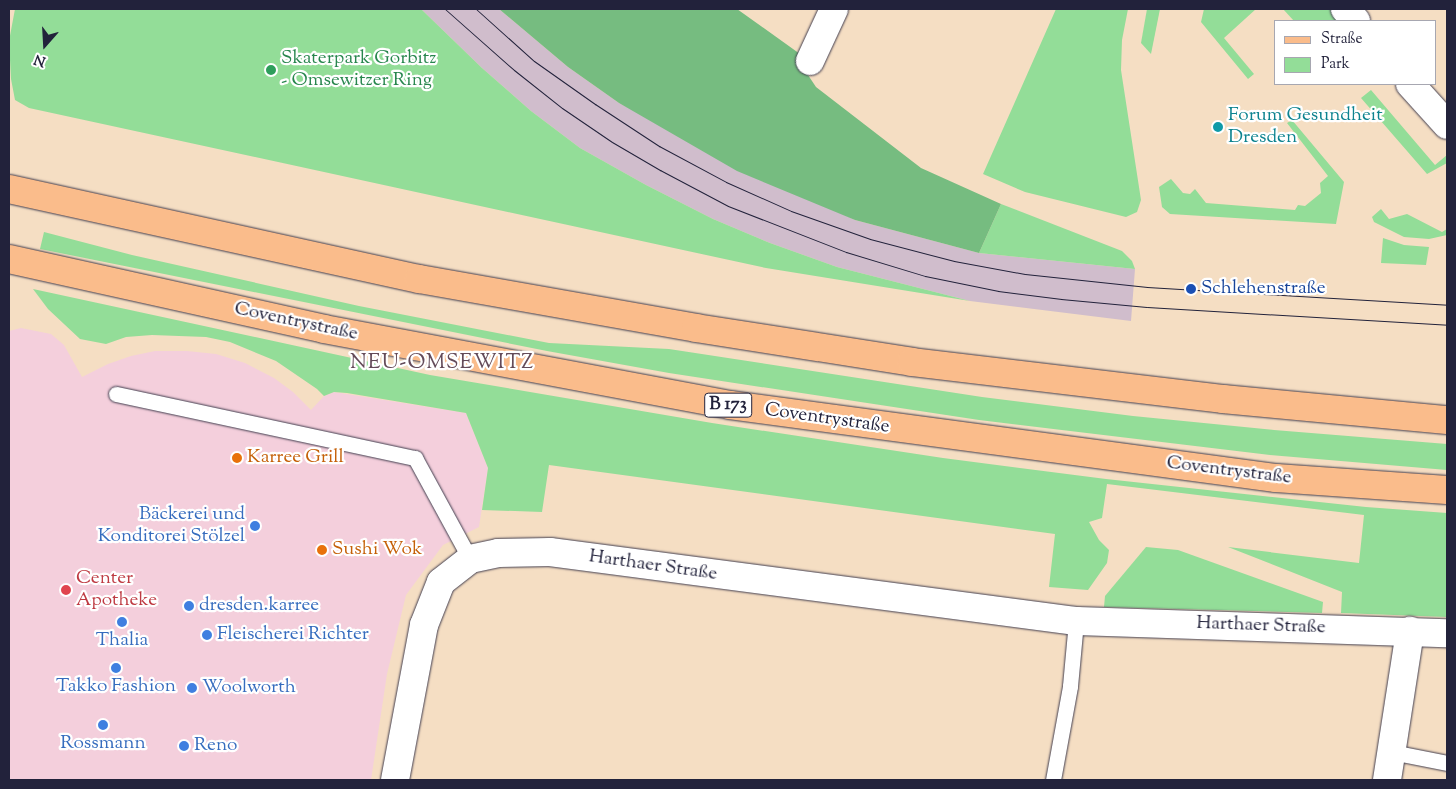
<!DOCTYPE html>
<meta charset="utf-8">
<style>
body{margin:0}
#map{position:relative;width:1456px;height:789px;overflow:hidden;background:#f5dec3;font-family:"Sorts Mill Goudy",serif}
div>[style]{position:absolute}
.built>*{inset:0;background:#f4cfdc}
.industrial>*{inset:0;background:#d0bdcc}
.green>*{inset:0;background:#93dd98}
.forest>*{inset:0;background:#76bc80}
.roads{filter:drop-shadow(0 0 1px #423e4f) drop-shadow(0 0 1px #423e4f)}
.service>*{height:15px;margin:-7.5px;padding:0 7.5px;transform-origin:7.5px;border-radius:7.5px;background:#fff}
.minor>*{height:28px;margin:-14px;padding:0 14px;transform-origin:14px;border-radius:14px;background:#fff}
.primary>*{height:28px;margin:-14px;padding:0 14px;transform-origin:14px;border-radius:14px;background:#fabc8b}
.tram>*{height:1px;margin:-0.5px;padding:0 0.5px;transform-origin:0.5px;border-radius:0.5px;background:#22223b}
.dots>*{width:14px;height:14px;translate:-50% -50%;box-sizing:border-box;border:2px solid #fff;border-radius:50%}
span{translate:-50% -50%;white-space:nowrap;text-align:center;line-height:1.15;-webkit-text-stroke:4.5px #fff;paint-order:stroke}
.shield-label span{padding:1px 4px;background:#fff;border:1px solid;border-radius:4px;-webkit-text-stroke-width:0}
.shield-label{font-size:18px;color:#22223b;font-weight:700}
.leisure-label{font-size:19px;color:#27864d}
.left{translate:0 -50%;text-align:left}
.culture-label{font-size:19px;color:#0d838f}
.transit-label{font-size:19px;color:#164399}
.street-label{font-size:19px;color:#22223b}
.food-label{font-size:19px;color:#c56008}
.shop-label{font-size:19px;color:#366cbe}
.right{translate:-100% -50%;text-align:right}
.health-label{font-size:19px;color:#be3a42}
.quarter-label{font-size:21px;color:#644b59;letter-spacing:1px}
.frame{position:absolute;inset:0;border:10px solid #22223b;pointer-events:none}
.legend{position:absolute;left:1274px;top:20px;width:162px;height:65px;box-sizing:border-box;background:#fff;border:1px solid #a7a7b1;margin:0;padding:6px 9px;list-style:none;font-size:15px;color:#22223b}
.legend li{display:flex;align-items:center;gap:10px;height:25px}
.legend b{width:25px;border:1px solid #a7a7b1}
.north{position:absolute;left:20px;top:20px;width:50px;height:50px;-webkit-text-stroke:4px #fff;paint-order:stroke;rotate:199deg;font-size:14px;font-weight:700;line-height:20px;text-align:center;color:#22223b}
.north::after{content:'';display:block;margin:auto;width:18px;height:22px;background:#22223b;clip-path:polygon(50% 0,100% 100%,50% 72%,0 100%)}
</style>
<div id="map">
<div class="built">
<div style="clip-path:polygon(21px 328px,51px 334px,64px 345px,82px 377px,108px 364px,131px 356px,155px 351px,187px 351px,216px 354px,245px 363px,274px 378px,293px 392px,311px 410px,324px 396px,334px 392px,466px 413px,488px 468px,479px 527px,443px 545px,406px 595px,387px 674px,371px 780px,9px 780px,9px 331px)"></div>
</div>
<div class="industrial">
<div style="clip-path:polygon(421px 9px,499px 9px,568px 67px,619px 103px,855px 220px,979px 253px,1135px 269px,1131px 321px,970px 301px,837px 267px,770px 243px,713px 219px,646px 185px,580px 148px,531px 111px,482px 68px)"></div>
</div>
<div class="green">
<div style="clip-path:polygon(15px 9px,421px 9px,482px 68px,531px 111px,580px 148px,646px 185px,713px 219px,770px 243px,837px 267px,970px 301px,766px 268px,29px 108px,15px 100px,11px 79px,9px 41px)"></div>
<div style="clip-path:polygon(1056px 9px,1128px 9px,1122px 40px,1121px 70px,1141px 200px,1137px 212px,1126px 217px,1025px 192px,983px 174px)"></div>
<div style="clip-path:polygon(1147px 9px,1160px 9px,1151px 54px,1141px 43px)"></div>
<div style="clip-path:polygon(1204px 9px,1256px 9px,1224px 38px,1254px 74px,1248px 79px,1201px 22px)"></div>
<div style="clip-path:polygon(1283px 9px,1330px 9px,1341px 21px,1294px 21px)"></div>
<div style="clip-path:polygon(1371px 90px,1435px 165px,1447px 155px,1447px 163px,1427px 174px,1361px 98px)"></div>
<div style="clip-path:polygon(1292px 120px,1344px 182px,1336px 224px,1170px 214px,1162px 207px,1159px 187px,1171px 179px,1183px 193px,1190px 194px,1195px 189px,1206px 203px,1295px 210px,1298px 205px,1305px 206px,1321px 193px,1320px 183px,1328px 176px,1287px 123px)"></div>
<div style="clip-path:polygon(1001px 204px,1122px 251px,1132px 261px,1135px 269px,979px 253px)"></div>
<div style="clip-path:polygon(1381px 209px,1389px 219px,1407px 214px,1442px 232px,1447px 229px,1447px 235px,1429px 239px,1404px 237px,1374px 222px,1372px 217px)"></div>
<div style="clip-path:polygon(44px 232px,132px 255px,359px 306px,549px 343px,669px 349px,982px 397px,1133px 416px,1274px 430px,1447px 444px,1447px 470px,1270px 455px,979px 420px,669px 373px,547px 351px,40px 249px)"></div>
<div style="clip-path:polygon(1383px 238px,1404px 245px,1429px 247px,1426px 265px,1381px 263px)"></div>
<div style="clip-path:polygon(33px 289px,430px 375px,712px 423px,943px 458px,1106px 479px,1366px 507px,1447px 513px,1447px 617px,1341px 613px,1342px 592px,1228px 547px,1359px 563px,1364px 515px,1107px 484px,1102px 518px,1089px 522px,1099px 540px,1109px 550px,1107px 563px,1088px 590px,1049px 587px,1055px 534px,549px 465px,542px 512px,482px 510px,488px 468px,466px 413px,347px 393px,334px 392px,324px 396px,317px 389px,276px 361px,230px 342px,206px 337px,152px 335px,126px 337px,106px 344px,80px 339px,48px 309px)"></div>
<div style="clip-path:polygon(1146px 547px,1178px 550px,1323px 602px,1322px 613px,1104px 607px,1105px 596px)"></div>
</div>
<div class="forest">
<div style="clip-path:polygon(499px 9px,737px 9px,800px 54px,800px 63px,816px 87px,921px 168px,1001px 204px,979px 253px,855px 220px,737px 171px,619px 103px,568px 67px)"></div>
</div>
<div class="roads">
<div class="service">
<div style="left:116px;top:394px;width:306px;rotate:12.1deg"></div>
<div style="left:415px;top:458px;width:115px;rotate:61.4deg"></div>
<div style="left:1392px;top:752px;width:56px;rotate:11.3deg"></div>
<div style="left:1053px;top:780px;width:96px;rotate:-79.7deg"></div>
<div style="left:1070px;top:686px;width:65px;rotate:-84.7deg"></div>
</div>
<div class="minor">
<div style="left:1345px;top:9px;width:16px;rotate:47deg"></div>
<div style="left:810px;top:61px;width:57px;rotate:-65.2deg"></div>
<div style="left:1410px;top:84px;width:55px;rotate:47.9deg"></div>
<div style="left:395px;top:780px;width:158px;rotate:-79.4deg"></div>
<div style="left:424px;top:625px;width:46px;rotate:-68.4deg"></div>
<div style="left:441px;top:582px;width:37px;rotate:-38deg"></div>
<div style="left:470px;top:559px;width:29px;rotate:-12deg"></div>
<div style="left:498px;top:553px;width:52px;rotate:-1.1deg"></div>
<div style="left:550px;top:552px;width:531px;rotate:7.47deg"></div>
<div style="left:1076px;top:621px;width:371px;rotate:1.9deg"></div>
<div style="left:1387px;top:780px;width:151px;rotate:-81.2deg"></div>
</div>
<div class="primary">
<div style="left:9px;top:189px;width:420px;rotate:12.4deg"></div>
<div style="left:419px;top:279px;width:281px;rotate:10deg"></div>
<div style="left:696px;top:328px;width:219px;rotate:8.9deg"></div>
<div style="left:912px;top:362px;width:313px;rotate:6.8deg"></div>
<div style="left:1223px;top:399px;width:225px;rotate:5.4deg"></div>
<div style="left:9px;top:259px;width:323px;rotate:12.5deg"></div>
<div style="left:324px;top:329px;width:413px;rotate:10.6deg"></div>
<div style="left:730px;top:405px;width:551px;rotate:7.62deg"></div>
<div style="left:1276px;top:478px;width:171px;rotate:4deg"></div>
</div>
</div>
<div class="tram">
<div style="left:445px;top:9px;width:92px;rotate:41.5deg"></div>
<div style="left:514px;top:70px;width:61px;rotate:38.4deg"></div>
<div style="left:562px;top:108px;width:60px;rotate:34.2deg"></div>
<div style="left:612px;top:142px;width:56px;rotate:30.3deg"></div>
<div style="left:660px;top:170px;width:77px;rotate:27.9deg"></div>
<div style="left:728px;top:206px;width:127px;rotate:21.3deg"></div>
<div style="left:846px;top:252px;width:83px;rotate:16.9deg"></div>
<div style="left:925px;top:276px;width:75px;rotate:11.6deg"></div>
<div style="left:998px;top:291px;width:64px;rotate:7.2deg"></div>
<div style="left:1061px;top:299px;width:86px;rotate:5.3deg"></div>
<div style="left:1147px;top:307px;width:301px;rotate:3.4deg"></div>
<div style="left:476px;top:9px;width:78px;rotate:41.9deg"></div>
<div style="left:534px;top:61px;width:75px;rotate:35.2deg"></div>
<div style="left:595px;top:104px;width:77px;rotate:33.3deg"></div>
<div style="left:659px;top:146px;width:76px;rotate:28.2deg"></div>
<div style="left:726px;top:182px;width:71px;rotate:24deg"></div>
<div style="left:791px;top:211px;width:84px;rotate:19.5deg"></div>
<div style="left:870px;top:239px;width:87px;rotate:14.7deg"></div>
<div style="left:954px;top:261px;width:72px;rotate:10.4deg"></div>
<div style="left:1025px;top:274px;width:123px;rotate:6.1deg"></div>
<div style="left:1147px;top:287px;width:301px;rotate:3.4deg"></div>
</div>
<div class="dots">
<div style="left:271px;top:70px;background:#2e9e5b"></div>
<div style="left:1218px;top:127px;background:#0f9aa8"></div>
<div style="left:1191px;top:289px;background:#1a4fb4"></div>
<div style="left:237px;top:458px;background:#e8710a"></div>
<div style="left:255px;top:526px;background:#3f7fe0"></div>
<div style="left:322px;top:550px;background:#e8710a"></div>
<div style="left:66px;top:590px;background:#e0444e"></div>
<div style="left:189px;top:606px;background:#3f7fe0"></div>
<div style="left:122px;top:622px;background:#3f7fe0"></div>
<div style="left:207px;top:635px;background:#3f7fe0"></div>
<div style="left:116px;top:668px;background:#3f7fe0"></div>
<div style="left:192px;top:688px;background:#3f7fe0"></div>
<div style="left:103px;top:725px;background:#3f7fe0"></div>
<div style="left:184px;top:746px;background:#3f7fe0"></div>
</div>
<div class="shield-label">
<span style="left:728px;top:405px">B 173</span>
</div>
<div class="leisure-label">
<span class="left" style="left:281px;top:70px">Skaterpark Gorbitz<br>- Omsewitzer Ring</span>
</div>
<div class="culture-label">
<span class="left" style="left:1228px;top:127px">Forum Gesundheit<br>Dresden</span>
</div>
<div class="transit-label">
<span class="left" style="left:1201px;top:289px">Schlehenstraße</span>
</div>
<div class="street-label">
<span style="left:296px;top:322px;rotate:12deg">Coventrystraße</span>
<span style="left:827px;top:419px;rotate:8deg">Coventrystraße</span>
<span style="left:1229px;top:471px;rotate:7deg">Coventrystraße</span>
<span style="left:653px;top:566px;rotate:8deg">Harthaer Straße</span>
<span style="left:1261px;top:626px;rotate:2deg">Harthaer Straße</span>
</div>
<div class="food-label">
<span class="left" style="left:247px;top:458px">Karree Grill</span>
<span class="left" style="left:332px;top:550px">Sushi Wok</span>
</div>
<div class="shop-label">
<span class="right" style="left:245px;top:526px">Bäckerei und<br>Konditorei Stölzel</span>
<span class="left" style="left:199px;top:606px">dresden.karree</span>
<span class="left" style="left:217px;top:635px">Fleischerei Richter</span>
<span style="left:122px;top:641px">Thalia</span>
<span style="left:116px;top:687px">Takko Fashion</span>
<span class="left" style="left:202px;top:688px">Woolworth</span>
<span style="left:103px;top:744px">Rossmann</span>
<span class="left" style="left:194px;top:746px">Reno</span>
</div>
<div class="health-label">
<span class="left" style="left:76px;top:590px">Center<br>Apotheke</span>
</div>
<div class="quarter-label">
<span style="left:442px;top:363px">NEU-OMSEWITZ</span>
</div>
<div class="frame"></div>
<ul class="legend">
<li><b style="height:6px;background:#fabc8b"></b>Straße</li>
<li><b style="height:14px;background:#93dd98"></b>Park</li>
</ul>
<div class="north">N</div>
</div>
